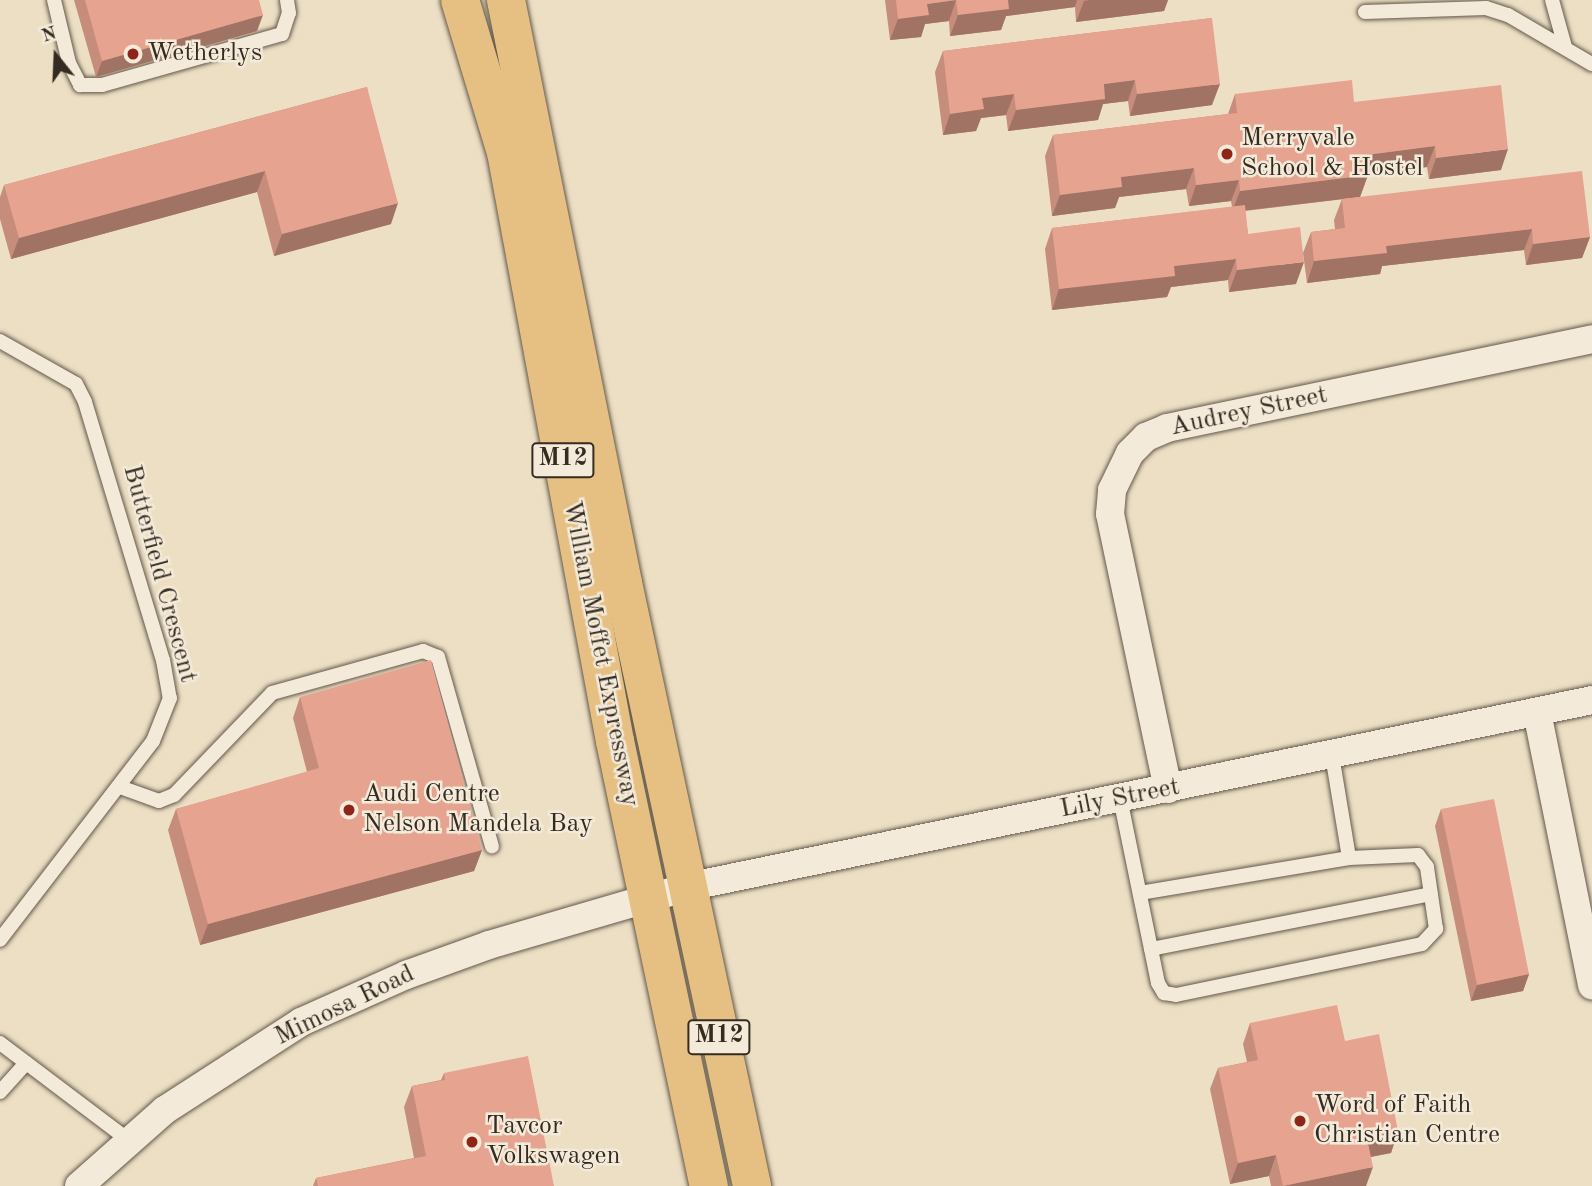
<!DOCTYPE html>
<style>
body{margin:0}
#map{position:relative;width:1592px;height:1186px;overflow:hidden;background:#ecdfc4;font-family:"Old Standard TT",serif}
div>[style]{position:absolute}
.roads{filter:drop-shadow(0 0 2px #63584a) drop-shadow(0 0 2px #63584a)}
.lane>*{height:14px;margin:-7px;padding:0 7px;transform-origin:7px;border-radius:7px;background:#f3ead9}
.street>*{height:28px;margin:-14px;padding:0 14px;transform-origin:14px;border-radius:14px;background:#f3ead9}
.primary>*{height:38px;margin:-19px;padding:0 19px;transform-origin:19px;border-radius:19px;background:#e6c082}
.wall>*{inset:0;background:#c68d7c}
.shaded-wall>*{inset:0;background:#a17365}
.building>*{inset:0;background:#e6a490}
.dots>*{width:19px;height:19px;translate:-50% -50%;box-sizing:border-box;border:4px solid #f3ead9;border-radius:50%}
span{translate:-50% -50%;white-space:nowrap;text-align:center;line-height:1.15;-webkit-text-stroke:5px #f3ead9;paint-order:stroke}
.shield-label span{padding:2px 5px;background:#f3ead9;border:2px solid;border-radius:5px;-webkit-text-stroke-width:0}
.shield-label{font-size:24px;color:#352b21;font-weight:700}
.poi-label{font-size:26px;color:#352b21}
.left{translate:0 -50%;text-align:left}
.street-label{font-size:26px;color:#352b21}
.north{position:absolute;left:21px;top:21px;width:70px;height:70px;-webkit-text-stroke:5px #f3ead9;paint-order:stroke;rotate:342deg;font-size:19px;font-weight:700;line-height:28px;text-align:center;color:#352b21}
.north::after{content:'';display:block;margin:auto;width:24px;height:32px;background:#352b21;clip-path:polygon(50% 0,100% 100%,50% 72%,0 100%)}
</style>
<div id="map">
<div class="roads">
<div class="lane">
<div style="left:54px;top:0;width:65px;rotate:76.6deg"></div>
<div style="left:69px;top:63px;width:25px;rotate:63deg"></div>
<div style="left:80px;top:85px;width:22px"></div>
<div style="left:102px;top:85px;width:187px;rotate:-15.8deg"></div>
<div style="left:282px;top:34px;width:22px;rotate:-72deg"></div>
<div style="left:289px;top:13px;width:13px;rotate:-99deg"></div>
<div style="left:1552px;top:0;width:49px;rotate:74.5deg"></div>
<div style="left:1365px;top:12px;width:121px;rotate:-1.9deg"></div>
<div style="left:1486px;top:8px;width:23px;rotate:18deg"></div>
<div style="left:1508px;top:15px;width:97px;rotate:30.3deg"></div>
<div style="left:0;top:341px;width:87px;rotate:29.5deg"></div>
<div style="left:76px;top:384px;width:20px;rotate:63deg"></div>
<div style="left:85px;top:402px;width:270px;rotate:73.2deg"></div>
<div style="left:163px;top:660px;width:39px;rotate:80deg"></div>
<div style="left:170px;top:698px;width:46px;rotate:111.6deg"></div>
<div style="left:153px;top:741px;width:251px;rotate:127.6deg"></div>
<div style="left:1332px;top:755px;width:104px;rotate:80.6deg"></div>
<div style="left:120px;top:787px;width:41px;rotate:19.7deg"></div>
<div style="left:159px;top:801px;width:16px;rotate:-22deg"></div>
<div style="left:174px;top:795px;width:141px;rotate:-46.1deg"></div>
<div style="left:272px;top:693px;width:157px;rotate:-15.5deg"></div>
<div style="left:423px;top:651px;width:16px;rotate:22deg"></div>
<div style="left:438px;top:657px;width:197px;rotate:74.1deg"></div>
<div style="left:1120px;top:798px;width:189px;rotate:78.4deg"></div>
<div style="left:1158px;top:983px;width:12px;rotate:59deg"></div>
<div style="left:1164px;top:993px;width:12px;rotate:9deg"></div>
<div style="left:1176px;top:995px;width:251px;rotate:-11.7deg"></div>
<div style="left:1422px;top:944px;width:21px;rotate:-47deg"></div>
<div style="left:1436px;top:929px;width:63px;rotate:-98.3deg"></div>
<div style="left:1427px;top:867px;width:15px;rotate:-127deg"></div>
<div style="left:1418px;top:855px;width:69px;rotate:177.5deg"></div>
<div style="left:1349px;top:858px;width:212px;rotate:170.5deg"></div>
<div style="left:1151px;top:949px;width:285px;rotate:-11.1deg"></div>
<div style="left:0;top:1043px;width:159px;rotate:37.1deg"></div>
<div style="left:0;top:1092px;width:39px;rotate:-48deg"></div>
</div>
<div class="street">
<div style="left:1537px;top:712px;width:279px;rotate:78.6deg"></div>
<div style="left:1168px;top:789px;width:281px;rotate:-101.9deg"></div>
<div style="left:1110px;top:514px;width:24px;rotate:-85deg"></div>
<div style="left:1112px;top:490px;width:41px;rotate:-64.1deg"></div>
<div style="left:1130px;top:453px;width:23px;rotate:-45deg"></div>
<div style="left:1146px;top:437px;width:23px;rotate:-23deg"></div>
<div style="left:1167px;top:428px;width:434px;rotate:-11.8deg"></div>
<div style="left:79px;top:1186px;width:115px;rotate:-41.5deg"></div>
<div style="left:165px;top:1110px;width:162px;rotate:-32.9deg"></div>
<div style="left:301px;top:1022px;width:115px;rotate:-24.1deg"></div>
<div style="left:406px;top:975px;width:88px;rotate:-19.9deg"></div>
<div style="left:489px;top:945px;width:206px;rotate:-16.3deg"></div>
<div style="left:687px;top:887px;width:924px;rotate:-11.67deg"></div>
</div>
<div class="primary">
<div style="left:460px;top:0;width:159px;rotate:73.2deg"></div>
<div style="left:506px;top:152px;width:599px;rotate:79.52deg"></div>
<div style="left:615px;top:741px;width:455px;rotate:78.1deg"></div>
<div style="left:506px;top:0;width:595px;rotate:78.65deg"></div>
<div style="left:623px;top:583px;width:617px;rotate:77.92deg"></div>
</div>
</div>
<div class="wall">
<div style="clip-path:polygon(74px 0,259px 0,257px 31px,96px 77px)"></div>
<div style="clip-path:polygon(885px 0,1168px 0,1164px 11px,1076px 22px,1075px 7px,1006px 16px,1001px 30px,950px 36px,949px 21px,925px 24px,921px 37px,890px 40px)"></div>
<div style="clip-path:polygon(1212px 18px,1212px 105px,1130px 116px,1128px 101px,1103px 104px,1098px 120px,1008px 131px,1006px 115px,981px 118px,976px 131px,943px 135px,935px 72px,943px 51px)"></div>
<div style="clip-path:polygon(367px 87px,391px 224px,274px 256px,257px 192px,11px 259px,0 219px,0 197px,4px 185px)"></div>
<div style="clip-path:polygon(1235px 94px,1354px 102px,1501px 170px,1429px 179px,1427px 167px,1368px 175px,1360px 197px,1245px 211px,1248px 234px,1296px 284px,1229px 292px,1228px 280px,1171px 287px,1167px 297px,1052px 310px,1045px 249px,1052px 228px,1232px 207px,1231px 201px,1189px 206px,1186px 189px,1119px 197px,1115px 208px,1052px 216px,1045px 156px,1053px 135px,1228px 114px)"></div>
<div style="clip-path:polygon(1342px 199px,1590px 237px,1582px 258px,1526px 265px,1524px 250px,1382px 266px,1380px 274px,1307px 283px,1303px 253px,1311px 232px,1335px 229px,1334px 220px)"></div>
<div style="clip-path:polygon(300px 697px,482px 850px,474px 871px,200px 945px,168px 830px,176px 809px,307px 772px,293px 718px)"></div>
<div style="clip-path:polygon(1441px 809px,1529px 974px,1523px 991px,1471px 1001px,1435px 826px)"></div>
<div style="clip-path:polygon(1250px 1023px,1345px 1041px,1398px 1131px,1391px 1153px,1371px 1157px,1366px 1186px,1271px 1186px,1269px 1176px,1230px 1184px,1210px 1089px,1218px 1068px,1247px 1062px,1243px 1044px)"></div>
<div style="clip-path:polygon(444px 1073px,554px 1186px,313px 1186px,316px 1178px,414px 1158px,404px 1107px,412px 1086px,441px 1080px)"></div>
</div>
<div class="shaded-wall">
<div style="clip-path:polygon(956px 0,949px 21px,925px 24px,921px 37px,890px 40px,898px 19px,927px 4px)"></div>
<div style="clip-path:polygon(1006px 0,1077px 0,1075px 7px,1006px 16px,1001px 30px,950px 36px,958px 15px)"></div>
<div style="clip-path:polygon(1090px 0,1168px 0,1164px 11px,1076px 22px,1084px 1px)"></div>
<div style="clip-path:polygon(263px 15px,257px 31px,96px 77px,102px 61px)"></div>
<div style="clip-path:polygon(1135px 80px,1128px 101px,1103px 104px,1098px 120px,1008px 131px,1016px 110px,1104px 84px)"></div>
<div style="clip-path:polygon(1220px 84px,1212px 105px,1130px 116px,1137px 94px)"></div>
<div style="clip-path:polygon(1014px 94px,1006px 115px,981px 118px,976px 131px,943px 135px,950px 114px,982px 98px)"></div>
<div style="clip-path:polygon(1435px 146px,1427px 167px,1358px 176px,1366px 155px)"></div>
<div style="clip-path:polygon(1508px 149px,1501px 170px,1429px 179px,1436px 158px)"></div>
<div style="clip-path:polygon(1194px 168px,1186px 189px,1119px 197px,1115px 208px,1052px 216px,1060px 195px,1121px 177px)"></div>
<div style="clip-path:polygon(265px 171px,257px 192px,11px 259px,19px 238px)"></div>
<div style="clip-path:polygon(1368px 175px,1360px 197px,1232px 212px,1240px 191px)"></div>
<div style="clip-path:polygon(1239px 180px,1231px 201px,1189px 206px,1196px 185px)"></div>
<div style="clip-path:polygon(398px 203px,391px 224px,274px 256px,282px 234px)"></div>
<div style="clip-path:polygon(1532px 229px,1524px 250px,1382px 266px,1380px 274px,1307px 283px,1314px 261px,1386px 246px)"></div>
<div style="clip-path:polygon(1590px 237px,1582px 258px,1526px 265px,1533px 244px)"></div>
<div style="clip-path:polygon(1236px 259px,1228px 280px,1171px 287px,1167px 297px,1052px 310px,1059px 289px,1174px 266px)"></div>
<div style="clip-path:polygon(1304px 262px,1296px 284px,1229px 292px,1237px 270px)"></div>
<div style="clip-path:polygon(482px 850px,474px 871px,200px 945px,208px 924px)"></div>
<div style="clip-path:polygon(1529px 974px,1523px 991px,1471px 1001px,1477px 985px)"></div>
<div style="clip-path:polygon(1398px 1131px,1391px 1153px,1359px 1159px,1367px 1138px)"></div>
<div style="clip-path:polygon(1276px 1155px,1269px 1176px,1230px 1184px,1238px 1163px)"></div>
<div style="clip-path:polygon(1373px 1167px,1366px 1186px,1283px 1186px)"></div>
</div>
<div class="building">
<div style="clip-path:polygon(85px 0,259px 0,263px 15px,102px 61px)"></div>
<div style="clip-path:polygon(896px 0,1008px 0,1009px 9px,958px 15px,956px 0,927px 4px,929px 15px,898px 19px)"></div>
<div style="clip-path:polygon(1212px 18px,1220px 84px,1137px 94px,1135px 80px,1104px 84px,1105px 99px,1016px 110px,1014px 94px,982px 98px,984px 109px,950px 114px,943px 51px)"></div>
<div style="clip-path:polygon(1352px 80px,1354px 102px,1501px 85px,1508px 149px,1436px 158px,1435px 146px,1366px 155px,1368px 175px,1240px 191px,1239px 180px,1196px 185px,1194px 168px,1121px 177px,1122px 187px,1060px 195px,1053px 135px,1237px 113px,1235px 94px)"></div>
<div style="clip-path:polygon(367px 87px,398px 203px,282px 234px,265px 171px,19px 238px,4px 185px)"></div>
<div style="clip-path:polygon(1582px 171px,1590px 237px,1533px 244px,1532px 229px,1386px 246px,1387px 253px,1314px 261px,1311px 232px,1345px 228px,1342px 199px)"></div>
<div style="clip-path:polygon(1245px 205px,1248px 234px,1300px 227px,1304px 262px,1237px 270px,1236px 259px,1174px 266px,1175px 276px,1059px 289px,1052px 228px)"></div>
<div style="clip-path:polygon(431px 660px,482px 850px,208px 924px,176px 809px,319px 768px,300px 697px)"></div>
<div style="clip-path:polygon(1494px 799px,1529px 974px,1477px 985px,1441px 809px)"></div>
<div style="clip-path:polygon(1337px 1005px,1345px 1041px,1379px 1034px,1398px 1131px,1367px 1138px,1373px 1167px,1283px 1186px,1276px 1155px,1238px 1163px,1218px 1068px,1258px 1060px,1250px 1023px)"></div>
<div style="clip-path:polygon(528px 1056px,554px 1186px,318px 1186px,316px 1178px,426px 1156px,412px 1086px,445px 1080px,444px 1073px)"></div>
</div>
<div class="dots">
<div style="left:133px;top:54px;background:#8f2418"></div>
<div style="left:1227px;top:154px;background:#8f2418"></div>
<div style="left:349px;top:810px;background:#8f2418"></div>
<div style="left:1300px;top:1121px;background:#8f2418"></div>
<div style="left:472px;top:1142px;background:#8f2418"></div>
</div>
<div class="shield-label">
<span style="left:563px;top:460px">M12</span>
<span style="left:719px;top:1037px">M12</span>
</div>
<div class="poi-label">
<span class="left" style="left:147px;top:54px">Wetherlys</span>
<span class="left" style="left:1241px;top:154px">Merryvale<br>School &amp; Hostel</span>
<span class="left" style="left:363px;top:810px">Audi Centre<br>Nelson Mandela Bay</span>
<span class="left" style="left:1314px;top:1121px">Word of Faith<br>Christian Centre</span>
<span class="left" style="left:486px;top:1142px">Tavcor<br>Volkswagen</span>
</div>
<div class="street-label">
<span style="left:1249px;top:412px;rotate:-12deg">Audrey Street</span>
<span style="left:159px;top:574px;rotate:75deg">Butterfield Crescent</span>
<span style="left:600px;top:654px;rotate:79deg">William Moffet Expressway</span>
<span style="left:1120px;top:799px;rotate:-11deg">Lily Street</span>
<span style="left:345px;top:1006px;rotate:-26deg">Mimosa Road</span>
</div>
<div class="north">N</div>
</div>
